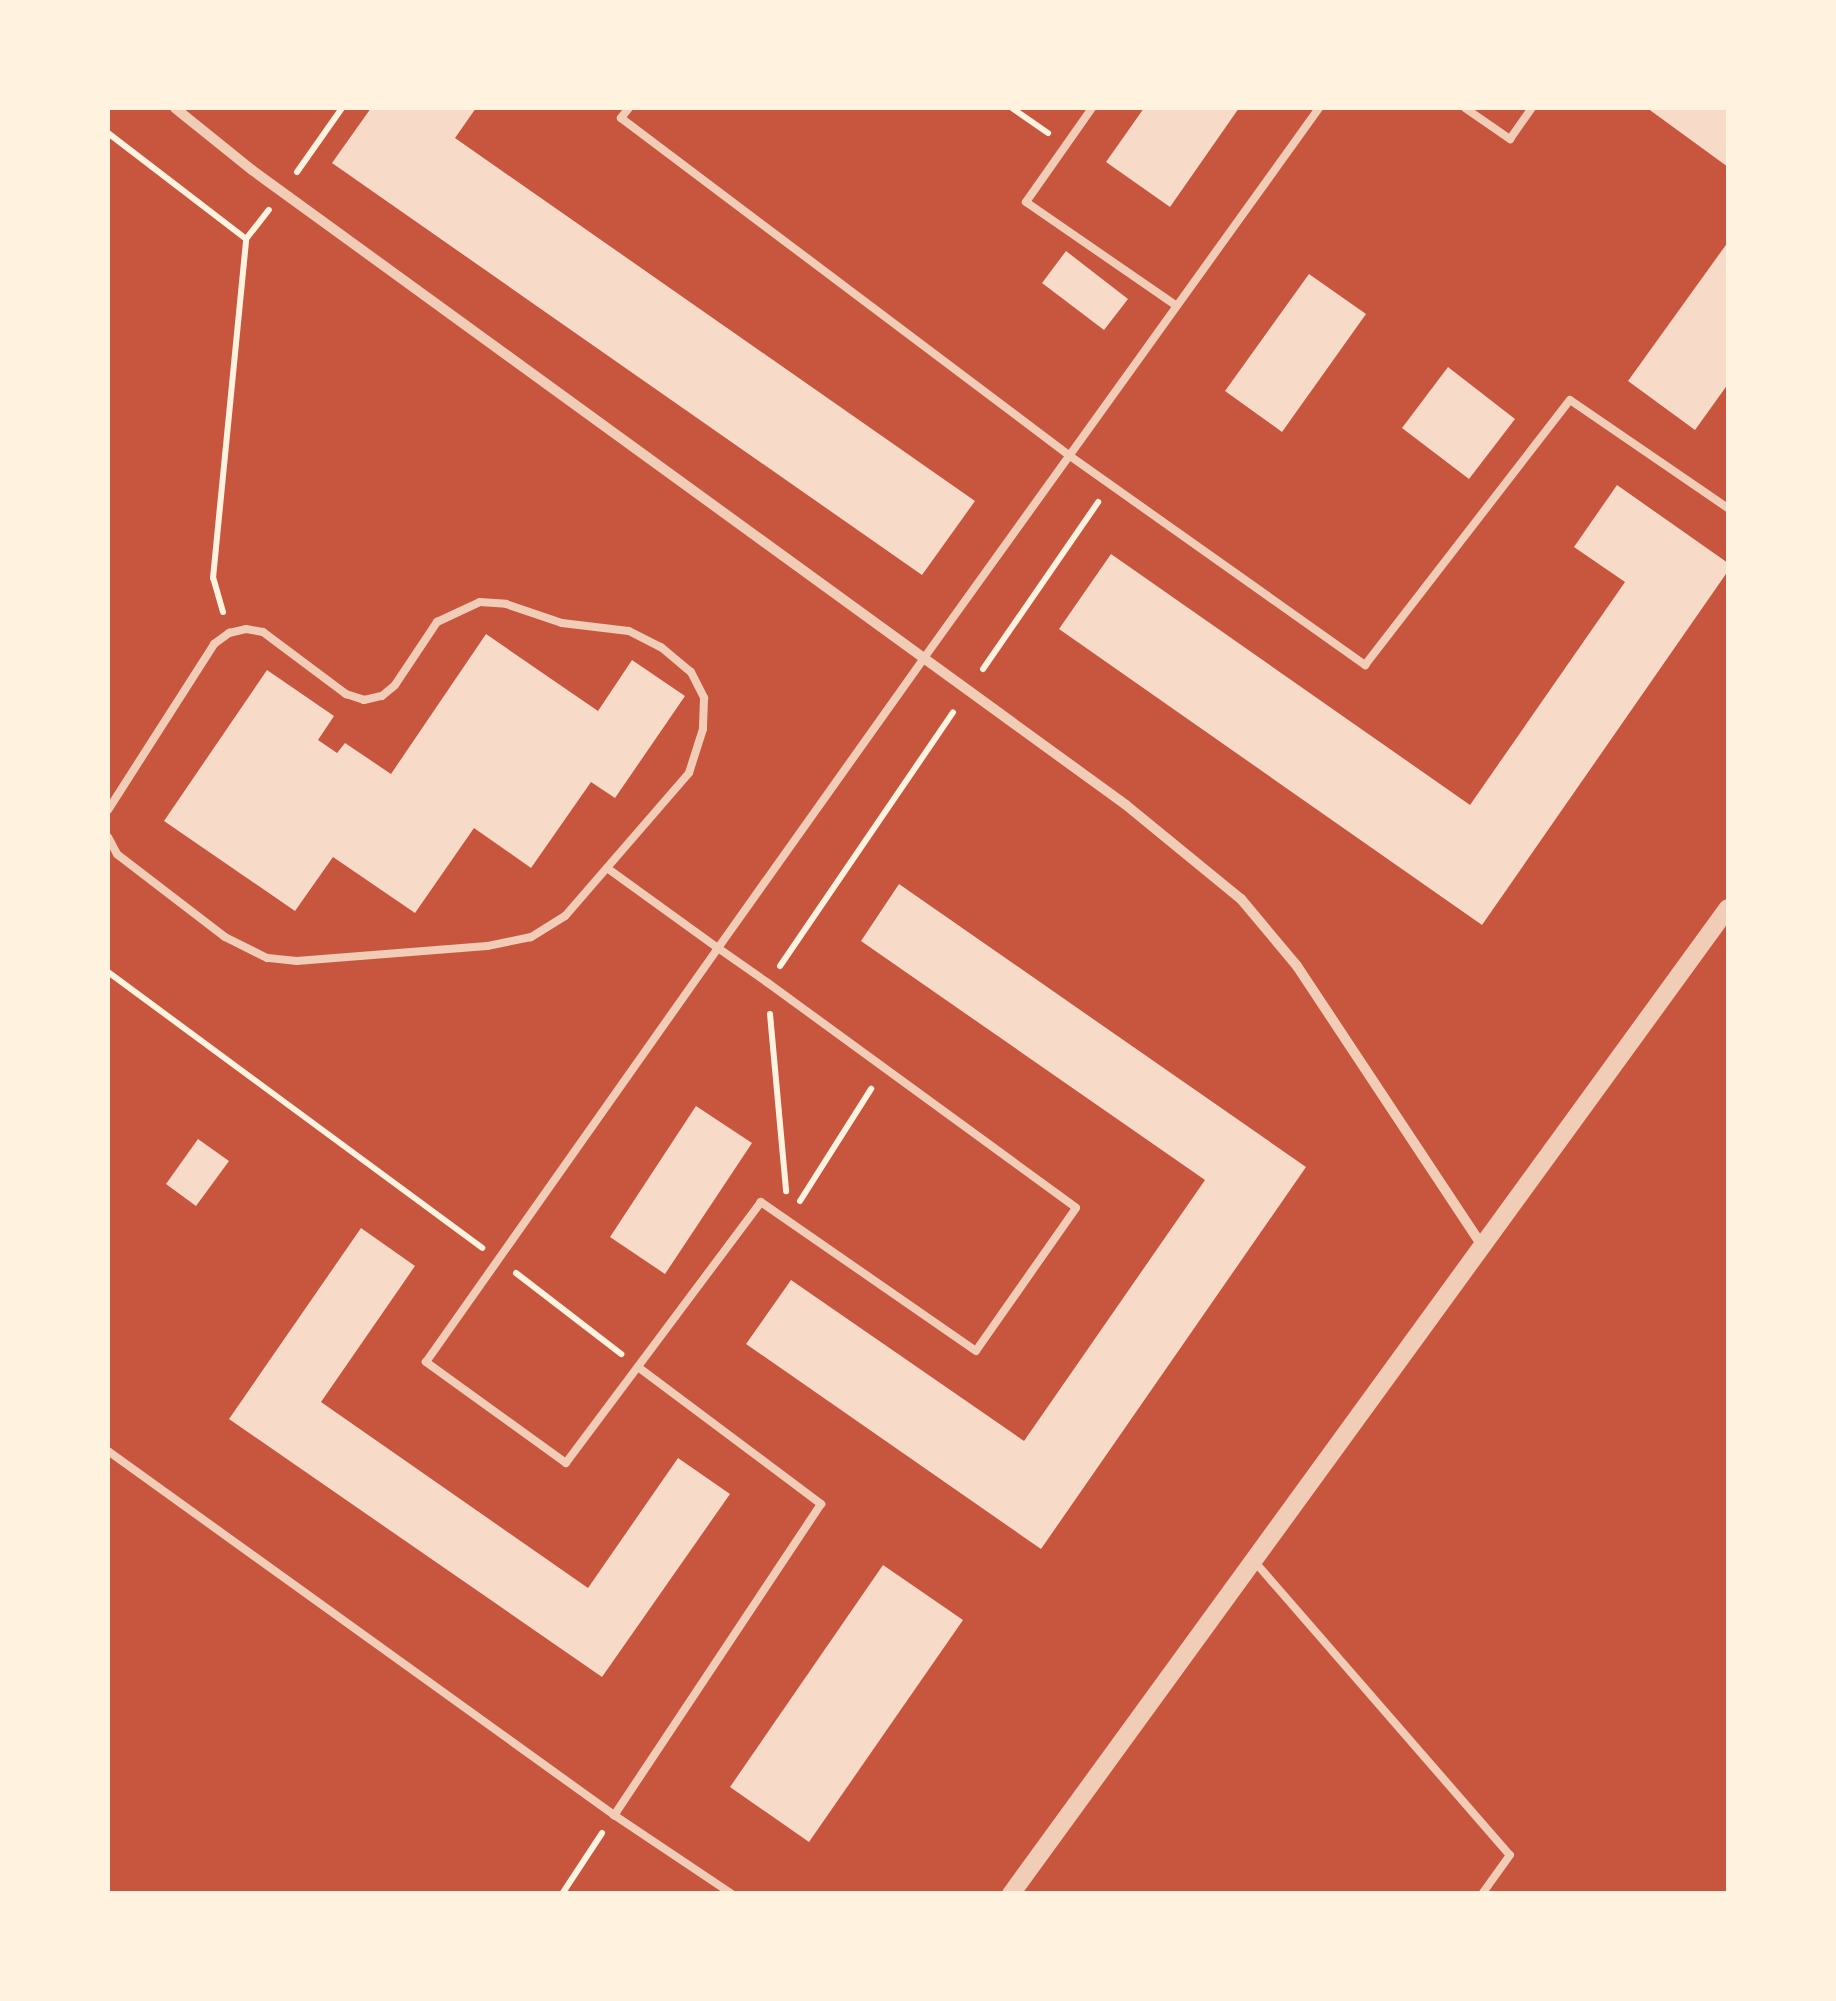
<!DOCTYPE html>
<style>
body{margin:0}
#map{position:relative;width:1836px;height:2001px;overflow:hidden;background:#c8553d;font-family:Manrope,sans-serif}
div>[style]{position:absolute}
.building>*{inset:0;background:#f7dbc8}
.path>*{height:6px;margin:-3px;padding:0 3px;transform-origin:3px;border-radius:3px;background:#fff3e0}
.service>*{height:8px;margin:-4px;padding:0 4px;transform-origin:4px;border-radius:4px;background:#f1ccb7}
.minor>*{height:10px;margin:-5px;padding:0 5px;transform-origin:5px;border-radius:5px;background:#f1ccb7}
.tertiary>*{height:18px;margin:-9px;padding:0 9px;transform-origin:9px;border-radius:9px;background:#f1ccb7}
span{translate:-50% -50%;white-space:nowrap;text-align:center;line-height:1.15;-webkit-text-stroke:8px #fff3e0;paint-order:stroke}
.frame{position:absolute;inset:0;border:110px solid #fff3e0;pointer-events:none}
</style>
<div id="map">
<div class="building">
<div style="clip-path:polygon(371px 108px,476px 108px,455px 138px,975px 501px,922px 575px,332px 163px)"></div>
<div style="clip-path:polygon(1144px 108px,1239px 108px,1170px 207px,1106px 162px)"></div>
<div style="clip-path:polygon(1647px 108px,1728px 108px,1728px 167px)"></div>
<div style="clip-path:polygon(1728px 242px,1728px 384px,1695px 430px,1628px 381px)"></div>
<div style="clip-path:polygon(1066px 251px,1128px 299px,1104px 330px,1042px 283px)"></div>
<div style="clip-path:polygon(1309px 274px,1366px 314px,1282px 432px,1225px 391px)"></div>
<div style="clip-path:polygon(1448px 367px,1515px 419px,1469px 479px,1402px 428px)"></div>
<div style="clip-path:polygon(1617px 485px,1728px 563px,1728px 571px,1482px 925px,1059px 629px,1111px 554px,1470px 805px,1625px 582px,1574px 547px)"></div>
<div style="clip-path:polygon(486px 634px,598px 711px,632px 660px,685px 696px,615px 798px,591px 782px,531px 868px,474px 828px,415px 913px,333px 857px,295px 911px,164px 821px,267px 670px,334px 716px,318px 740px,337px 753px,345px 743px,391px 774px)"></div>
<div style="clip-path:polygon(899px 884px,1306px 1167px,1041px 1549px,746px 1344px,791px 1280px,1024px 1441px,1205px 1180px,861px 941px)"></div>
<div style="clip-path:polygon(696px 1106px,752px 1143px,665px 1274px,610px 1237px)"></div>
<div style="clip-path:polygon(198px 1139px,229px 1161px,196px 1206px,166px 1184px)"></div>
<div style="clip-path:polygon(361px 1228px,415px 1266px,321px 1402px,588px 1588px,678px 1458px,730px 1494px,602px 1677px,229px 1419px)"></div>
<div style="clip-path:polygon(883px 1565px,963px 1620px,809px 1842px,730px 1787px)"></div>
</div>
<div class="path">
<div style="left:1012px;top:108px;width:44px;rotate:34.8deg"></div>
<div style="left:108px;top:133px;width:174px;rotate:37.5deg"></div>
<div style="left:246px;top:239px;width:37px;rotate:-52deg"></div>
<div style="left:297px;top:172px;width:78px;rotate:-54.9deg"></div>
<div style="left:223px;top:612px;width:35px;rotate:-106deg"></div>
<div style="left:213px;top:578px;width:341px;rotate:-84.4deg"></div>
<div style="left:983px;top:669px;width:203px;rotate:-55.4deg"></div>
<div style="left:780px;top:966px;width:307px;rotate:-55.7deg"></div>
<div style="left:108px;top:972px;width:465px;rotate:36.4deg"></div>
<div style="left:770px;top:1014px;width:178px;rotate:84.8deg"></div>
<div style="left:800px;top:1201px;width:133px;rotate:-57.6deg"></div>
<div style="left:516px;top:1273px;width:133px;rotate:37.6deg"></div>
<div style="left:562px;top:1894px;width:73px;rotate:-56.7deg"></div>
</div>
<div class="service">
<div style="left:629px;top:108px;width:13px;rotate:129deg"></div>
<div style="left:621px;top:118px;width:562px;rotate:36.97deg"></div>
<div style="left:1070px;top:456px;width:362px;rotate:35.3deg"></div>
<div style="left:1365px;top:665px;width:335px;rotate:-52.3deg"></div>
<div style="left:1570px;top:400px;width:191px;rotate:34.4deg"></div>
<div style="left:1092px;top:108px;width:115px;rotate:125.1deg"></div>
<div style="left:1026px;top:202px;width:183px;rotate:34.6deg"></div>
<div style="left:1465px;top:108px;width:55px;rotate:34.6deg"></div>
<div style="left:1510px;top:139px;width:38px;rotate:-55deg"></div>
<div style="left:108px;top:810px;width:197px;rotate:-57.4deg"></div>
<div style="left:214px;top:644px;width:19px;rotate:-36deg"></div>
<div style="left:229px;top:633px;width:17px;rotate:-13deg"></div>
<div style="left:246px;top:629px;width:17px;rotate:10deg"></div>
<div style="left:263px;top:632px;width:104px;rotate:36.8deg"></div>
<div style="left:346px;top:694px;width:19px;rotate:18deg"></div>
<div style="left:364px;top:700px;width:18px;rotate:-13deg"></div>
<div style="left:382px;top:696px;width:17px;rotate:-40deg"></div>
<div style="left:395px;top:685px;width:76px;rotate:-56.3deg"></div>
<div style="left:437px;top:622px;width:47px;rotate:-24.9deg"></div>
<div style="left:480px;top:602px;width:26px;rotate:4deg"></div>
<div style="left:506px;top:604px;width:59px;rotate:18.7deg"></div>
<div style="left:562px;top:623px;width:67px;rotate:6.8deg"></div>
<div style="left:629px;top:631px;width:36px;rotate:27deg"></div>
<div style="left:661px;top:647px;width:39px;rotate:40deg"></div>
<div style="left:691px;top:672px;width:29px;rotate:63deg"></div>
<div style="left:704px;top:698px;width:31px;rotate:92deg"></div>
<div style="left:703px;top:729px;width:46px;rotate:107.7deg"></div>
<div style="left:689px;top:773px;width:189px;rotate:130.9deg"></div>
<div style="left:565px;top:916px;width:40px;rotate:148deg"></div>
<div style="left:531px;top:937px;width:45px;rotate:168.4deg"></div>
<div style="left:487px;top:946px;width:191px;rotate:175.5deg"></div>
<div style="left:297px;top:961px;width:30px;rotate:-174deg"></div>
<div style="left:267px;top:958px;width:47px;rotate:-153.4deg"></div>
<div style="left:225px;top:937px;width:136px;rotate:-142.5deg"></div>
<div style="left:117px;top:854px;width:19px;rotate:-118deg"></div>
<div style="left:607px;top:868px;width:137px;rotate:35.8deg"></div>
<div style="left:718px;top:948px;width:61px;rotate:35deg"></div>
<div style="left:768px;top:983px;width:381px;rotate:36.1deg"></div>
<div style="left:1076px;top:1208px;width:174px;rotate:125deg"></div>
<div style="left:976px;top:1351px;width:262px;rotate:-145.3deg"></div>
<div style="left:761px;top:1202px;width:326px;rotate:126.8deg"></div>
<div style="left:566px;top:1463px;width:173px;rotate:-144.2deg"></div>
<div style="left:426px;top:1362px;width:507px;rotate:-54.8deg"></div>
<div style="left:718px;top:948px;width:356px;rotate:-54.6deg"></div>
<div style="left:924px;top:658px;width:677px;rotate:-54.31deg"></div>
<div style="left:638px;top:1367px;width:229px;rotate:36.8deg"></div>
<div style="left:821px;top:1504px;width:374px;rotate:123.6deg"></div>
<div style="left:614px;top:1815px;width:142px;rotate:33.8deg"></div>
<div style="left:108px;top:1451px;width:623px;rotate:35.73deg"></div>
<div style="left:1255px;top:1562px;width:388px;rotate:49deg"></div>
<div style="left:1510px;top:1855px;width:48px;rotate:125.7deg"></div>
</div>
<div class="minor">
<div style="left:175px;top:108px;width:99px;rotate:38.8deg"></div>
<div style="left:252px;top:170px;width:1080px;rotate:36deg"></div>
<div style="left:1126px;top:805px;width:149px;rotate:39.3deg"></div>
<div style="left:1241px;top:899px;width:87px;rotate:50.1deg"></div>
<div style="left:1297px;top:966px;width:336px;rotate:56.5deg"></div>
</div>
<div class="tertiary">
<div style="left:1011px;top:1894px;width:1219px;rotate:-53.98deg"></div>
</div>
<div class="frame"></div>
</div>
